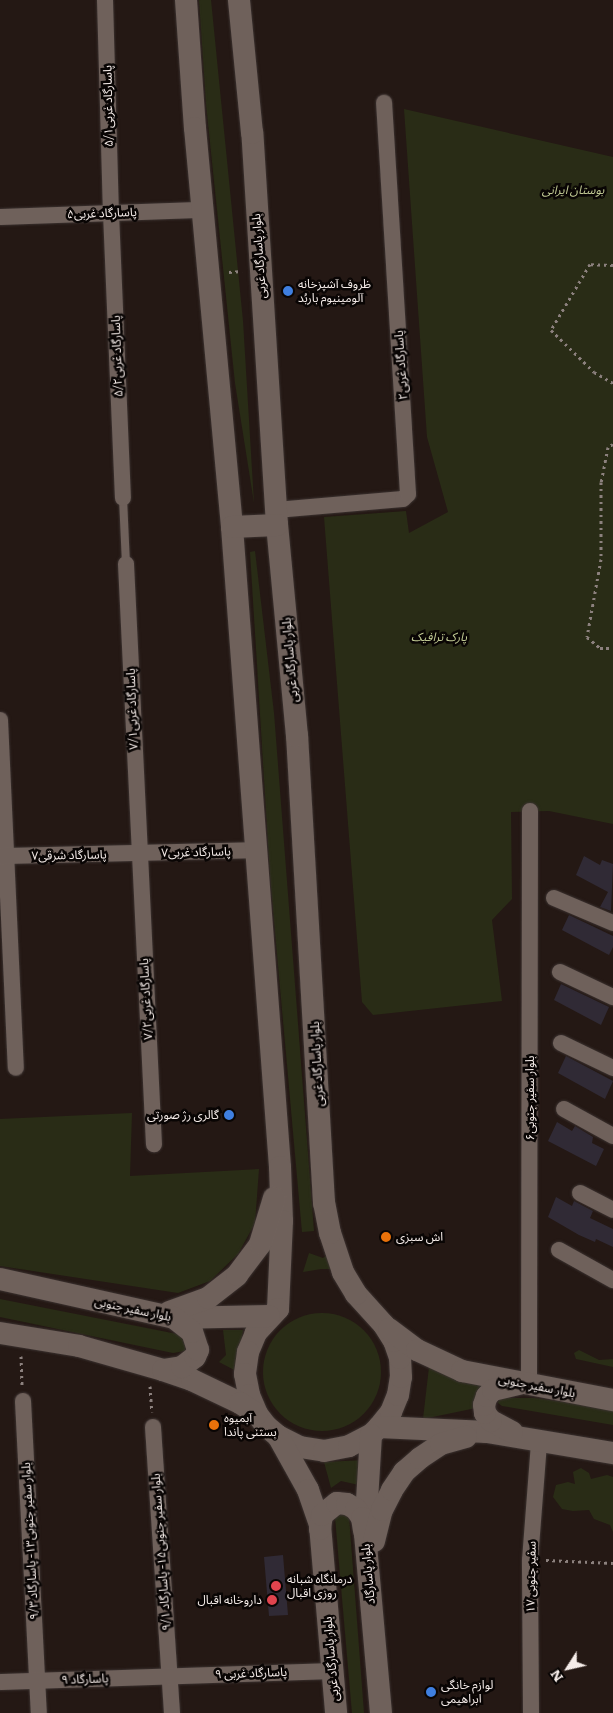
<!DOCTYPE html>
<meta charset="utf-8">
<style>
body{margin:0}
#map{position:relative;width:613px;height:1713px;overflow:hidden;background:#241814;font-family:Literata,"Noto Sans Arabic",serif}
div>[style]{position:absolute}
.green>*{inset:0;background:#292c16}
.round{border-radius:50%}
.building>*{inset:0;background:#302a35}
.path>*{height:3px;margin-top:-1.5px;transform-origin:0;background:repeating-linear-gradient(90deg,#8c817e 0 2.5px,transparent 0 6.5px)}
.roads{filter:drop-shadow(0 0 1px #3b3230) drop-shadow(0 0 1px #3b3230)}
.lane>*{height:8px;margin:-4px;padding:0 4px;transform-origin:4px;border-radius:4px;background:#6f615b}
.street>*{height:16px;margin:-8px;padding:0 8px;transform-origin:8px;border-radius:8px;background:#6f615b}
.secondary>*{height:22px;margin:-11px;padding:0 11px;transform-origin:11px;border-radius:11px;background:#6f615b}
.dots>*{width:14px;height:14px;translate:-50% -50%;box-sizing:border-box;border:2px solid #090504;border-radius:50%}
span{translate:-50% -50%;white-space:nowrap;text-align:center;line-height:1.15;-webkit-text-stroke:5px #090504;paint-order:stroke}
.street-label{font-size:12px;color:#f5ece9}
.park-label{font-size:12px;color:#c1ca94;font-style:italic}
.poi-label{font-size:12px;color:#f5ece9}
.left{translate:0 -50%;text-align:left}
.right{translate:-100% -50%;text-align:right}
.north{position:absolute;left:543px;top:1643px;width:50px;height:50px;-webkit-text-stroke:4px #090504;paint-order:stroke;rotate:235deg;font-size:14px;font-weight:700;line-height:20px;text-align:center;color:#f5ece9}
.north::after{content:'';display:block;margin:auto;width:18px;height:22px;background:#f5ece9;clip-path:polygon(50% 0,100% 100%,50% 72%,0 100%)}
</style>
<div id="map">
<div class="green">
<div style="clip-path:polygon(199px 0,211px 0,243px 321px,254px 503px,235px 383px,206px 104px)"></div>
<div style="clip-path:polygon(404px 109px,613px 157px,613px 824px,549px 811px,511px 812px,512px 899px,492px 920px,502px 1001px,373px 1015px,362px 1002px,324px 517px,406px 511px,409px 533px,448px 512px,427px 437px)"></div>
<div style="clip-path:polygon(255px 551px,274px 713px,314px 1231px,302px 1232px,270px 876px,250px 552px)"></div>
<div style="clip-path:polygon(132px 1113px,130px 1176px,259px 1169px,255px 1223px,238px 1254px,210px 1281px,178px 1293px,0 1266px,0 1119px)"></div>
<div style="clip-path:polygon(332px 1252px,337px 1269px,321px 1269px,303px 1272px,309px 1253px,323px 1258px)"></div>
<div style="clip-path:polygon(0 1299px,177px 1334px,185px 1340px,185px 1351px,173px 1353px,0 1317px)"></div>
<div class="round" style="left:263px;top:1313px;width:118px;height:118px"></div>
<div style="clip-path:polygon(223px 1330px,243px 1330px,238px 1372px,219px 1362px,226px 1355px)"></div>
<div style="clip-path:polygon(579px 1350px,599px 1360px,613px 1359px,613px 1367px,576px 1359px,574px 1353px)"></div>
<div style="clip-path:polygon(429px 1367px,483px 1384px,481px 1407px,423px 1419px)"></div>
<div style="clip-path:polygon(500px 1398px,535px 1398px,613px 1409px,613px 1425px,502px 1406px,498px 1403px)"></div>
<div style="clip-path:polygon(365px 1460px,359px 1485px,341px 1481px,331px 1488px,324px 1462px)"></div>
<div style="clip-path:polygon(581px 1468px,589px 1473px,591px 1479px,607px 1475px,613px 1477px,613px 1532px,610px 1525px,594px 1519px,589px 1510px,573px 1511px,562px 1509px,553px 1497px,556px 1485px,568px 1482px,575px 1484px,573px 1472px)"></div>
<div style="clip-path:polygon(337px 1512px,349px 1516px,364px 1713px,352px 1713px,335px 1517px)"></div>
</div>
<div class="building">
<div style="clip-path:polygon(584px 856px,600px 865px,602px 860px,613px 864px,611px 911px,600px 907px,608px 892px,576px 875px)"></div>
<div style="clip-path:polygon(569px 915px,613px 936px,613px 947px,609px 955px,562px 930px)"></div>
<div style="clip-path:polygon(561px 984px,609px 1007px,601px 1025px,554px 1000px)"></div>
<div style="clip-path:polygon(566px 1056px,613px 1081px,605px 1099px,558px 1073px)"></div>
<div style="clip-path:polygon(557px 1122px,572px 1131px,575px 1126px,593px 1137px,592px 1143px,604px 1149px,596px 1166px,548px 1141px)"></div>
<div style="clip-path:polygon(556px 1197px,572px 1206px,574px 1201px,593px 1211px,590px 1218px,613px 1229px,613px 1247px,596px 1239px,595px 1242px,579px 1235px,548px 1217px)"></div>
<div style="clip-path:polygon(283px 1555px,288px 1615px,269px 1616px,264px 1557px)"></div>
</div>
<div class="path">
<div style="left:613px;top:265px;width:23px;rotate:-178deg"></div>
<div style="left:590px;top:264px;width:77px;rotate:120.6deg"></div>
<div style="left:551px;top:330px;width:60px;rotate:44.3deg"></div>
<div style="left:594px;top:372px;width:22px;rotate:30deg"></div>
<div style="left:229px;top:272px;width:13px;rotate:-4deg"></div>
<div style="left:613px;top:444px;width:6px;rotate:149deg"></div>
<div style="left:608px;top:447px;width:36px;rotate:101deg"></div>
<div style="left:601px;top:482px;width:77px;rotate:90deg"></div>
<div style="left:601px;top:559px;width:79px;rotate:100.2deg"></div>
<div style="left:587px;top:637px;width:17px;rotate:40deg"></div>
<div style="left:600px;top:648px;width:13px"></div>
<div style="left:21px;top:1356px;width:29px;rotate:88deg"></div>
<div style="left:150px;top:1386px;width:26px;rotate:86deg"></div>
<div style="left:546px;top:1560px;width:67px;rotate:2.6deg"></div>
</div>
<div class="roads">
<div class="lane">
<div style="left:123px;top:498px;width:66px;rotate:87.4deg"></div>
</div>
<div class="street">
<div style="left:105px;top:0;width:213px;rotate:88.4deg"></div>
<div style="left:111px;top:213px;width:285px;rotate:87.6deg"></div>
<div style="left:0;top:217px;width:204px;rotate:-2deg"></div>
<div style="left:276px;top:510px;width:127px;rotate:-5deg"></div>
<div style="left:403px;top:499px;width:7px;rotate:-45deg"></div>
<div style="left:408px;top:494px;width:392px;rotate:-93.5deg"></div>
<div style="left:126px;top:564px;width:581px;rotate:87.24deg"></div>
<div style="left:0;top:720px;width:348px;rotate:87.4deg"></div>
<div style="left:0;top:856px;width:255px;rotate:-1.3deg"></div>
<div style="left:554px;top:898px;width:64px;rotate:23deg"></div>
<div style="left:560px;top:972px;width:59px;rotate:25.3deg"></div>
<div style="left:561px;top:1043px;width:58px;rotate:25.7deg"></div>
<div style="left:564px;top:1109px;width:56px;rotate:28.9deg"></div>
<div style="left:580px;top:1193px;width:37px;rotate:27deg"></div>
<div style="left:559px;top:1250px;width:62px;rotate:29.1deg"></div>
<div style="left:529px;top:1384px;width:573px;rotate:-89.9deg"></div>
<div style="left:23px;top:1401px;width:312px;rotate:87.1deg"></div>
<div style="left:153px;top:1427px;width:287px;rotate:86.2deg"></div>
<div style="left:0;top:1682px;width:333px;rotate:-1.9deg"></div>
<div style="left:531px;top:1713px;width:153px;rotate:-90.4deg"></div>
<div style="left:530px;top:1560px;width:118px;rotate:-85.6deg"></div>
</div>
<div class="secondary">
<div style="left:186px;top:0;width:128px;rotate:86deg"></div>
<div style="left:195px;top:128px;width:401px;rotate:84.7deg"></div>
<div style="left:232px;top:527px;width:642px;rotate:85.71deg"></div>
<div style="left:280px;top:1167px;width:54px;rotate:87.9deg"></div>
<div style="left:282px;top:1221px;width:88px;rotate:92.6deg"></div>
<div style="left:278px;top:1309px;width:33px;rotate:133deg"></div>
<div style="left:256px;top:1333px;width:21px;rotate:113deg"></div>
<div style="left:248px;top:1352px;width:22px;rotate:98deg"></div>
<div style="left:245px;top:1374px;width:21px;rotate:79deg"></div>
<div style="left:249px;top:1395px;width:21px;rotate:67deg"></div>
<div style="left:257px;top:1414px;width:15px;rotate:53deg"></div>
<div style="left:266px;top:1426px;width:16px;rotate:40deg"></div>
<div style="left:278px;top:1436px;width:25px;rotate:27deg"></div>
<div style="left:300px;top:1447px;width:24px;rotate:9deg"></div>
<div style="left:324px;top:1451px;width:25px;rotate:-11deg"></div>
<div style="left:349px;top:1446px;width:25px;rotate:-27deg"></div>
<div style="left:371px;top:1435px;width:11px;rotate:-45deg"></div>
<div style="left:379px;top:1427px;width:19px;rotate:-51deg"></div>
<div style="left:391px;top:1412px;width:18px;rotate:-68deg"></div>
<div style="left:398px;top:1395px;width:18px;rotate:-81deg"></div>
<div style="left:401px;top:1377px;width:19px;rotate:-93deg"></div>
<div style="left:400px;top:1358px;width:18px;rotate:-109deg"></div>
<div style="left:394px;top:1341px;width:19px;rotate:-122deg"></div>
<div style="left:384px;top:1325px;width:42px;rotate:-132.1deg"></div>
<div style="left:356px;top:1294px;width:26px;rotate:-121deg"></div>
<div style="left:343px;top:1272px;width:41px;rotate:-108.4deg"></div>
<div style="left:330px;top:1233px;width:31px;rotate:-101deg"></div>
<div style="left:324px;top:1203px;width:468px;rotate:-93.3deg"></div>
<div style="left:297px;top:736px;width:212px;rotate:-95.4deg"></div>
<div style="left:277px;top:525px;width:393px;rotate:-93.6deg"></div>
<div style="left:252px;top:133px;width:134px;rotate:-95.6deg"></div>
<div style="left:232px;top:527px;width:45px;rotate:-2.5deg"></div>
<div style="left:0;top:1279px;width:178px;rotate:12.6deg"></div>
<div style="left:174px;top:1318px;width:95px;rotate:-1.2deg"></div>
<div style="left:169px;top:1312px;width:41px;rotate:-19.7deg"></div>
<div style="left:208px;top:1298px;width:37px;rotate:-38deg"></div>
<div style="left:237px;top:1275px;width:39px;rotate:-53deg"></div>
<div style="left:260px;top:1244px;width:48px;rotate:-73.1deg"></div>
<div style="left:389px;top:1329px;width:35px;rotate:37deg"></div>
<div style="left:417px;top:1350px;width:50px;rotate:25deg"></div>
<div style="left:462px;top:1371px;width:154px;rotate:10.9deg"></div>
<div style="left:0;top:1333px;width:80px;rotate:9.3deg"></div>
<div style="left:79px;top:1346px;width:87px;rotate:15.9deg"></div>
<div style="left:163px;top:1370px;width:31px;rotate:19deg"></div>
<div style="left:192px;top:1380px;width:53px;rotate:25.6deg"></div>
<div style="left:240px;top:1403px;width:20px;rotate:33deg"></div>
<div style="left:163px;top:1370px;width:19px;rotate:-9deg"></div>
<div style="left:182px;top:1367px;width:16px;rotate:-38deg"></div>
<div style="left:195px;top:1357px;width:8px;rotate:-67deg"></div>
<div style="left:198px;top:1350px;width:19px;rotate:-108deg"></div>
<div style="left:192px;top:1332px;width:23px;rotate:-142deg"></div>
<div style="left:379px;top:1427px;width:108px;rotate:2.7deg"></div>
<div style="left:487px;top:1432px;width:128px;rotate:9.5deg"></div>
<div style="left:512px;top:1432px;width:24px;rotate:-152deg"></div>
<div style="left:491px;top:1421px;width:10px;rotate:-127deg"></div>
<div style="left:485px;top:1413px;width:8px;rotate:-97deg"></div>
<div style="left:484px;top:1405px;width:9px;rotate:-72deg"></div>
<div style="left:487px;top:1396px;width:8px;rotate:-45deg"></div>
<div style="left:493px;top:1390px;width:26px;rotate:-13deg"></div>
<div style="left:371px;top:1435px;width:99px;rotate:93.5deg"></div>
<div style="left:365px;top:1534px;width:180px;rotate:84.9deg"></div>
<div style="left:278px;top:1436px;width:62px;rotate:60.9deg"></div>
<div style="left:308px;top:1490px;width:37px;rotate:71deg"></div>
<div style="left:320px;top:1525px;width:189px;rotate:85.1deg"></div>
<div style="left:320px;top:1529px;width:14px;rotate:-82deg"></div>
<div style="left:322px;top:1515px;width:19px;rotate:-39deg"></div>
<div style="left:337px;top:1503px;width:10px;rotate:6deg"></div>
<div style="left:347px;top:1504px;width:10px;rotate:29deg"></div>
<div style="left:356px;top:1509px;width:11px;rotate:56deg"></div>
<div style="left:362px;top:1518px;width:13px;rotate:81deg"></div>
<div style="left:374px;top:1541px;width:32px;rotate:-76deg"></div>
<div style="left:382px;top:1510px;width:22px;rotate:-63deg"></div>
<div style="left:392px;top:1490px;width:22px;rotate:-56deg"></div>
<div style="left:404px;top:1472px;width:21px;rotate:-41deg"></div>
<div style="left:420px;top:1458px;width:25px;rotate:-34deg"></div>
<div style="left:441px;top:1444px;width:26px;rotate:-16deg"></div>
</div>
</div>
<div class="dots">
<div style="left:288px;top:291px;background:#3f7fe0"></div>
<div style="left:229px;top:1115px;background:#3f7fe0"></div>
<div style="left:386px;top:1237px;background:#e8710a"></div>
<div style="left:214px;top:1425px;background:#e8710a"></div>
<div style="left:276px;top:1586px;background:#e0444e"></div>
<div style="left:272px;top:1600px;background:#e0444e"></div>
<div style="left:431px;top:1692px;background:#3f7fe0"></div>
</div>
<div class="street-label">
<span style="left:108px;top:106px;rotate:-91deg">پاسارگاد غربی۵/۱</span>
<span style="left:102px;top:213px;rotate:-2deg">پاسارگاد غربی۵</span>
<span style="left:259px;top:256px;rotate:-94deg">بلوار پاسارگاد غربی</span>
<span style="left:117px;top:356px;rotate:-92deg">پاسارگاد غربی۵/۲</span>
<span style="left:401px;top:365px;rotate:-94deg">پاسارگاد غربی۲</span>
<span style="left:290px;top:660px;rotate:-95deg">بلوار پاسارگاد غربی</span>
<span style="left:132px;top:709px;rotate:-92deg">پاسارگاد غربی۷/۱</span>
<span style="left:196px;top:852px;rotate:-1deg">پاسارگاد غربی۷</span>
<span style="left:69px;top:855px;rotate:-1deg">پاسارگاد شرقی۷</span>
<span style="left:146px;top:999px;rotate:-93deg">پاسارگاد غربی۷/۲</span>
<span style="left:317px;top:1064px;rotate:-93deg">بلوار پاسارگاد غربی</span>
<span style="left:530px;top:1098px;rotate:-90deg">بلوار سفیر جنوبی۶</span>
<span style="left:133px;top:1309px;rotate:12deg">بلوار سفیر جنوبی</span>
<span style="left:537px;top:1386px;rotate:11deg">بلوار سفیر جنوبی</span>
<span style="left:30px;top:1541px;rotate:-93deg">بلوار سفیر جنوبی۱۳- پاسارگاد ۹/۳</span>
<span style="left:161px;top:1552px;rotate:-94deg">بلوار سفیر جنوبی۱۵- پاسارگاد ۹/۱</span>
<span style="left:368px;top:1574px;rotate:-95deg">بلوار پاسارگاد</span>
<span style="left:531px;top:1577px;rotate:-89deg">سفیر جنوبی ۱۷</span>
<span style="left:331px;top:1659px;rotate:-95deg">بلوار پاسارگاد غربی</span>
<span style="left:251px;top:1673px;rotate:-2deg">پاسارگاد غربی ۹</span>
<span style="left:85px;top:1679px;rotate:-2deg">پاسارگاد ۹</span>
</div>
<div class="park-label">
<span style="left:573px;top:190px">بوستان ایرانی</span>
<span style="left:439px;top:637px">پارک ترافیک</span>
</div>
<div class="poi-label">
<span class="left" style="left:298px;top:291px">ظروف آشپزخانه<br>آلومینیوم باربُد</span>
<span class="right" style="left:219px;top:1115px">گالری رژ صورتی</span>
<span class="left" style="left:396px;top:1237px">اش سبزی</span>
<span class="left" style="left:224px;top:1425px">آبمیوه<br>بستنی پاندا</span>
<span class="left" style="left:287px;top:1586px">درمانگاه شبانه<br>روزی اقبال</span>
<span class="right" style="left:262px;top:1600px">داروخانه اقبال</span>
<span class="left" style="left:441px;top:1692px">لوازم خانگی<br>ابراهیمی</span>
</div>
<div class="north">N</div>
</div>
